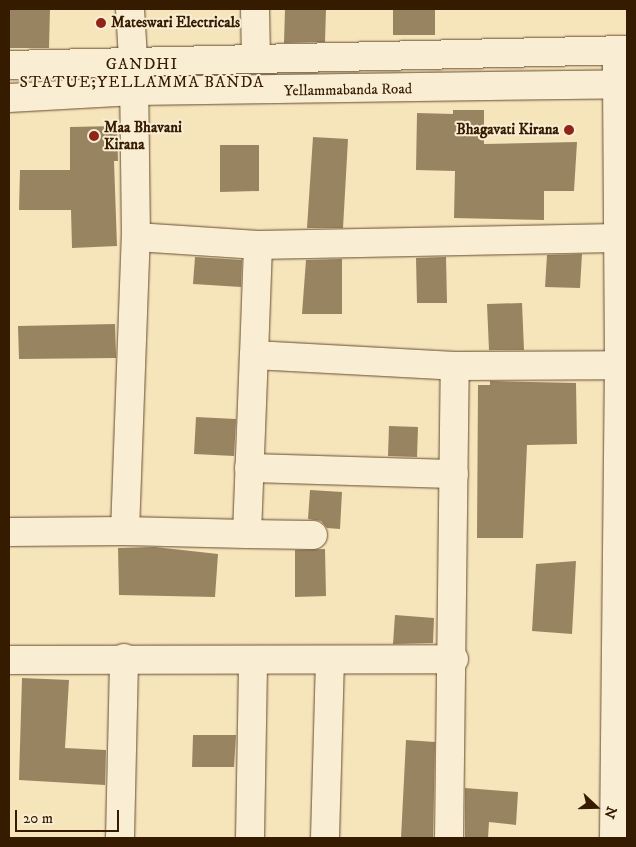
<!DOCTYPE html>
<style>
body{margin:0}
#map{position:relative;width:636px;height:847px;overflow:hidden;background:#f6e4bb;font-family:"IM FELL DW Pica",serif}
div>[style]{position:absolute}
.building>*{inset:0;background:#998461}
.roads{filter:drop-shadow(0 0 1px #654d2f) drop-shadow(0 0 1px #654d2f)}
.minor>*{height:28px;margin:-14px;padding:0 14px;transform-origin:14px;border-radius:14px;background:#f9edd3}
.dots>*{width:14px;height:14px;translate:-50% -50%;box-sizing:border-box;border:2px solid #f9edd3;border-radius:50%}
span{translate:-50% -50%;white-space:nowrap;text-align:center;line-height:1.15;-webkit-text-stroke:4px #f9edd3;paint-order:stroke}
.poi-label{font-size:15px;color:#351b00;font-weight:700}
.left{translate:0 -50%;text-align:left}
.right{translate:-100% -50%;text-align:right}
.street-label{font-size:15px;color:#351b00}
.neighbourhood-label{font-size:16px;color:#351b00;letter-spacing:1px}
.frame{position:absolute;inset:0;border:10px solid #351b00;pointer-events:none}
.north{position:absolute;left:571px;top:782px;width:50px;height:50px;-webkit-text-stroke:4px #f9edd3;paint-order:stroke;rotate:111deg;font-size:14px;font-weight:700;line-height:20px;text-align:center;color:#351b00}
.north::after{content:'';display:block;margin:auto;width:18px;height:22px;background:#351b00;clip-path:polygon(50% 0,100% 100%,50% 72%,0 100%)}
.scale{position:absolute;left:15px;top:810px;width:104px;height:22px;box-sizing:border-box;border:2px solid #351b00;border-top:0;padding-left:6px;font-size:15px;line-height:18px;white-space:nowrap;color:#351b00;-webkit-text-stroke:4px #f9edd3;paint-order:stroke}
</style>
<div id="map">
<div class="building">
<div style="clip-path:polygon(9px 9px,50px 9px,49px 48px,9px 48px)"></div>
<div style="clip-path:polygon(285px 9px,326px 9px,325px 42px,284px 43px)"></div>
<div style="clip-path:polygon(393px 9px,435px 9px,435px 35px,393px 35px)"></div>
<div style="clip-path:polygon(453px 110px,484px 110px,484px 144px,577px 142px,574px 191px,544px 191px,544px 220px,454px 218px,455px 171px,416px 170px,417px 113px,453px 114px)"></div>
<div style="clip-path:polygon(117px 126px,118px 161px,114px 161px,117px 246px,72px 248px,71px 210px,19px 210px,20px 170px,70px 170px,70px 127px)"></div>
<div style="clip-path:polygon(313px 137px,348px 139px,343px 228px,307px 228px)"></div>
<div style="clip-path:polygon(220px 145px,259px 145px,259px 191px,220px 192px)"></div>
<div style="clip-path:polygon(582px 254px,580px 288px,545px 287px,547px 255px)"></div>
<div style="clip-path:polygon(195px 257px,242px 260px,241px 287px,193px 284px)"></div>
<div style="clip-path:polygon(446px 257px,447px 303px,417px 303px,416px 258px)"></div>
<div style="clip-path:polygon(342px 259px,342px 314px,302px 314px,306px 260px)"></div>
<div style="clip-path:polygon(522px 303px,524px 350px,489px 350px,487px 304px)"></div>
<div style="clip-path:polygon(115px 324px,116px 358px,19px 359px,18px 326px)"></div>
<div style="clip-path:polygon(490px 381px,576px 383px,577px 444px,527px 445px,523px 538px,477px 538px,478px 385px,490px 385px)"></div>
<div style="clip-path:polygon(196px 417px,236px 419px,234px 456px,194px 454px)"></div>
<div style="clip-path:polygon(389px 426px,418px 427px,417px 457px,388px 456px)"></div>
<div style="clip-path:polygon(310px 490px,342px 492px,340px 529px,327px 528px,321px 521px,308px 519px)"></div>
<div style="clip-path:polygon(155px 547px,218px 554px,215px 597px,119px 595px,118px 548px)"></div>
<div style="clip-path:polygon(325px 549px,326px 596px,295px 597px,295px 550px)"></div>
<div style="clip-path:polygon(576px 561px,572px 634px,532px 631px,536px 564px)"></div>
<div style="clip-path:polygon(395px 615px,434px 618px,433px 643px,393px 644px)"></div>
<div style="clip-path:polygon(22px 678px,69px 680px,65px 748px,106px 750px,105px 785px,19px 780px)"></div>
<div style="clip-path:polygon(193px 735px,236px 735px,234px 767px,192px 767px)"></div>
<div style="clip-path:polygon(406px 740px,435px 742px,433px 838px,401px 838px)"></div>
<div style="clip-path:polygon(465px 788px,518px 792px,516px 825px,489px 822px,488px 838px,465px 838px)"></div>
</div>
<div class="roads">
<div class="minor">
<div style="left:130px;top:9px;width:66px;rotate:86.5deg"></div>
<div style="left:134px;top:75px;width:162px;rotate:89.3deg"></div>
<div style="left:255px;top:9px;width:49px;rotate:88.8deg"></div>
<div style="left:9px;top:65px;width:618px;rotate:-1.39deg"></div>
<div style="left:9px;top:98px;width:126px;rotate:-3.2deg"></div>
<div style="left:135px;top:91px;width:492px;rotate:-0.8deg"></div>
<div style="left:254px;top:355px;width:110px;rotate:-87.9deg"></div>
<div style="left:249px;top:468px;width:205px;rotate:1.7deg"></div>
<div style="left:125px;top:531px;width:122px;rotate:1.4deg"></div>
<div style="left:247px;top:534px;width:179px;rotate:-87.8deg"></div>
<div style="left:254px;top:355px;width:201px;rotate:3.1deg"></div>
<div style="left:455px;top:366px;width:164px;rotate:-0.3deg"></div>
<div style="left:9px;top:532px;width:116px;rotate:-0.5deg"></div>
<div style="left:125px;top:531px;width:294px;rotate:-87.9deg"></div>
<div style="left:136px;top:237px;width:122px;rotate:3.8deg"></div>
<div style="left:258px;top:245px;width:359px;rotate:-1.1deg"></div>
<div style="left:247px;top:534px;width:66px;rotate:0.9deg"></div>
<div style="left:9px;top:660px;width:445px;rotate:-0.1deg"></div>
<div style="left:120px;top:838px;width:180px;rotate:-88.7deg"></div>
<div style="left:250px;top:838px;width:177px;rotate:-89deg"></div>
<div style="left:325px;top:838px;width:178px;rotate:-88.4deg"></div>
<div style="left:449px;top:838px;width:472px;rotate:-89.3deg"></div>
<div style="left:614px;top:838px;width:473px;rotate:-89.4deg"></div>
<div style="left:619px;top:365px;width:315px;rotate:-90.4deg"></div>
</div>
</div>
<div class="dots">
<div style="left:101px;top:23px;background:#8f2418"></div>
<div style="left:569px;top:130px;background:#8f2418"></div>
<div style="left:94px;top:136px;background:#8f2418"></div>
</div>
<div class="poi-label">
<span class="left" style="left:111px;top:23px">Mateswari Electricals</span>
<span class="left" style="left:104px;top:136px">Maa Bhavani<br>Kirana</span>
<span class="right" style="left:559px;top:130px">Bhagavati Kirana</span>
</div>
<div class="street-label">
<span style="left:348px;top:90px;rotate:-1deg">Yellammabanda Road</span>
</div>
<div class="neighbourhood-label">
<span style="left:142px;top:73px">GANDHI<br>STATUE;YELLAMMA BANDA</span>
</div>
<div class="frame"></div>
<div class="north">N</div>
<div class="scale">20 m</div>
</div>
